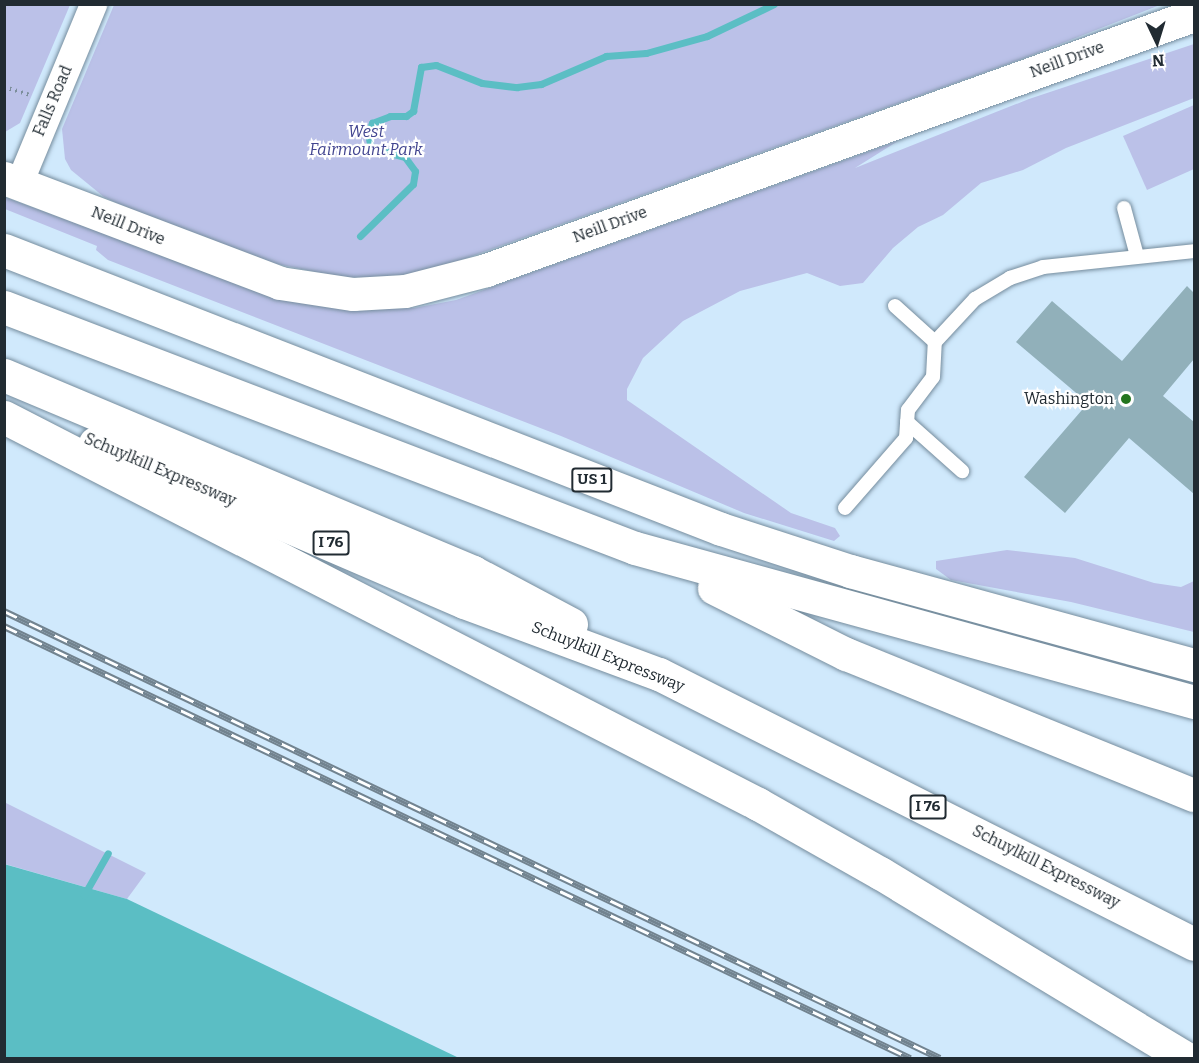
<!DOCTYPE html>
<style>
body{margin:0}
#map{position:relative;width:1199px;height:1063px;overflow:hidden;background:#d0e9fc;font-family:Bitter,serif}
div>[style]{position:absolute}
.green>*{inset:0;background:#bbc1e8}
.water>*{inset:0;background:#5bbec4}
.stream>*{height:7px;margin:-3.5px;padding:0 3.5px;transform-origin:3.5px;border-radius:3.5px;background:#5bbec4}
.building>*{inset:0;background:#91b0ba}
.path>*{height:4px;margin-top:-2px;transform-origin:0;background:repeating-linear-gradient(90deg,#7c8e9b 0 1.5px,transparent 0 6px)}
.roads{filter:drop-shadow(0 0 2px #758c9d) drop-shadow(0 0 2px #758c9d)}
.lane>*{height:14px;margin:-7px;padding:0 7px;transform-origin:7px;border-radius:7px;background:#fff}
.street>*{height:27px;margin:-13.5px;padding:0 13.5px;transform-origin:13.5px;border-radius:13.5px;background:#fff}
.secondary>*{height:33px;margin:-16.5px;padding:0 16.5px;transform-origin:16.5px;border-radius:16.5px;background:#fff}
.highway>*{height:33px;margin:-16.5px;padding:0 16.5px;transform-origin:16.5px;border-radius:16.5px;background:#fff}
.rail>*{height:7px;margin-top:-3.5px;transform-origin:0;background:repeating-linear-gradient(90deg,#fff 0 14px,#72838f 0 28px);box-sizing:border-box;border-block:2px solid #72838f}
.dots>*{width:16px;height:16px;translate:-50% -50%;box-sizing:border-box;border:3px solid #fff;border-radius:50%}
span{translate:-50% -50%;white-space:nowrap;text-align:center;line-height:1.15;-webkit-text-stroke:4.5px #fff;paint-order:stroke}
.shield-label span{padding:2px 4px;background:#fff;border:2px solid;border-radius:4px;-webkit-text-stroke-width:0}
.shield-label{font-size:15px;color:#212b32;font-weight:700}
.street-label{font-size:16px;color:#212b32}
.park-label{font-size:16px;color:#424590;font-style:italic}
.poi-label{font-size:16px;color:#212b32}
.right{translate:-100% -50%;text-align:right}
.frame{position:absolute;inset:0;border:6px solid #212b32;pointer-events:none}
.north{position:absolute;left:1127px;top:12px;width:60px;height:60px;-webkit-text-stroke:4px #fff;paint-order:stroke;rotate:176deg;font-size:16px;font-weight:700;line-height:24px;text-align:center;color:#212b32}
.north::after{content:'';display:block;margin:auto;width:21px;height:27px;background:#212b32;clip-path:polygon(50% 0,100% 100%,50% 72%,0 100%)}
</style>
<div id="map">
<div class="green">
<div style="clip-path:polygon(4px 5px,70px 5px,20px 123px,5px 132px)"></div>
<div style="clip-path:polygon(114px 5px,1160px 5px,1027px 57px,436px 269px,391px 277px,345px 278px,277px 264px,144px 216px,104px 197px,71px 170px,65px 159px,62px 129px)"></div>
<div style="clip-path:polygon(1194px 44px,1194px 98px,1066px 148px,1023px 170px,981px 183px,943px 215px,918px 227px,893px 248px,863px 283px,840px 286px,807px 273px,740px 291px,683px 321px,643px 358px,627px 389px,627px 400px,791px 513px,835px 528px,840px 536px,834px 541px,744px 513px,561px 436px,108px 260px,96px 250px,97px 246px,5px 209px,4px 197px,284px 299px,361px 310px,414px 308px,456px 300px,898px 141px,855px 168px,1029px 99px)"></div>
<div style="clip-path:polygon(1194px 105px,1194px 169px,1147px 190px,1123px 136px)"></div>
<div style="clip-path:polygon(1007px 550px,1075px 558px,1154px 583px,1181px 587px,1194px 581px,1194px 632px,1071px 602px,951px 580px,936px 569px,936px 561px)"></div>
<div style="clip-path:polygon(4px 802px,146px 873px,127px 899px,5px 864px)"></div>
</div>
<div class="water">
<div style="clip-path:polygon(4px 864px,127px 899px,459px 1058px,5px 1058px)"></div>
</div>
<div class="stream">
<div style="left:360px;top:236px;width:74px;rotate:-44.5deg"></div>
<div style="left:413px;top:184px;width:13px;rotate:-81deg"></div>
<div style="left:415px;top:171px;width:17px;rotate:-126deg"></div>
<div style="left:405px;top:157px;width:35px;rotate:-165deg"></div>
<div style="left:371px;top:148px;width:14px;rotate:-102deg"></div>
<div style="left:368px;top:134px;width:12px;rotate:-70deg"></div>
<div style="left:372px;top:123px;width:19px;rotate:-21deg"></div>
<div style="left:390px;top:116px;width:16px"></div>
<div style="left:406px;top:116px;width:9px;rotate:-36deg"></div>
<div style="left:413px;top:111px;width:45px;rotate:-79.7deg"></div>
<div style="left:421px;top:67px;width:15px;rotate:-8deg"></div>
<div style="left:436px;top:65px;width:49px;rotate:21.4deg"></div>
<div style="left:482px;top:83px;width:35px;rotate:7deg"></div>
<div style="left:517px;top:87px;width:24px;rotate:-7deg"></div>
<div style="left:541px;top:84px;width:71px;rotate:-23.3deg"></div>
<div style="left:606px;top:56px;width:40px;rotate:-4.3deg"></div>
<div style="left:646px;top:53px;width:63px;rotate:-15.6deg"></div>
<div style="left:707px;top:36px;width:74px;rotate:-25.5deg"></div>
<div style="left:84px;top:895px;width:48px;rotate:-60.3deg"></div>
</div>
<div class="building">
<div style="clip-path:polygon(1187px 286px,1194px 293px,1194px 359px,1163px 396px,1194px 422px,1194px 494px,1129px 438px,1065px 513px,1024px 477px,1088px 403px,1016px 342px,1052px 301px,1122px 361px)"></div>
</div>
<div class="path">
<div style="left:4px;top:87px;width:27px;rotate:17deg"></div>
</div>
<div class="roads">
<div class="lane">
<div style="left:1124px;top:208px;width:50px;rotate:74.8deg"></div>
<div style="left:895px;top:306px;width:54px;rotate:42deg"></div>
<div style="left:907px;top:422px;width:74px;rotate:41.7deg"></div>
<div style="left:845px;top:508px;width:93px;rotate:-48.9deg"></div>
<div style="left:906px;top:438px;width:28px;rotate:-86deg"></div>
<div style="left:908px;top:410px;width:41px;rotate:-52.9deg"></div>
<div style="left:933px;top:377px;width:35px;rotate:-87deg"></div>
<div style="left:935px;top:342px;width:59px;rotate:-47.1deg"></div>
<div style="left:975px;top:299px;width:41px;rotate:-31deg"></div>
<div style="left:1010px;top:278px;width:35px;rotate:-18deg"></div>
<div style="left:1043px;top:267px;width:152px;rotate:-6deg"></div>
</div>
<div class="street">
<div style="left:19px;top:183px;width:194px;rotate:-67.5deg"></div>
</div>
<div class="secondary">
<div style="left:4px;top:178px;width:295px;rotate:20.8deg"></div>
<div style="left:280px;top:283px;width:74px;rotate:8.6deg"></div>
<div style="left:353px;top:294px;width:52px;rotate:-3.3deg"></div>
<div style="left:405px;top:291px;width:84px;rotate:-14.5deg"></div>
<div style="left:486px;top:270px;width:753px;rotate:-19.81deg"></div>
</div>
<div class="highway">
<div style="left:4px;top:250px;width:769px;rotate:21.26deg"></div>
<div style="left:721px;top:529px;width:136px;rotate:18deg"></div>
<div style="left:850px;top:571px;width:357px;rotate:15.3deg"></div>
<div style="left:4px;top:307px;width:675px;rotate:20.9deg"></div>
<div style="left:635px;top:548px;width:580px;rotate:15.4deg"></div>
<div style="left:4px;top:375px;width:509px;rotate:22.78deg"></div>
<div style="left:473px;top:572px;width:111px;rotate:28deg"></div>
<div style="left:4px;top:417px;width:848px;rotate:27.17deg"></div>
<div style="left:758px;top:804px;width:140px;rotate:29.5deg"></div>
<div style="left:880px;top:873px;width:358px;rotate:31.2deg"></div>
<div style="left:95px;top:443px;width:402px;rotate:23.3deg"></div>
<div style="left:464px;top:602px;width:208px;rotate:20.3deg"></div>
<div style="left:659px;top:674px;width:599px;rotate:26.78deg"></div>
<div style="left:714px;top:588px;width:148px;rotate:26.6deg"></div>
<div style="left:846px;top:654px;width:375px;rotate:22.1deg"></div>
</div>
</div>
<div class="rail">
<div style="left:4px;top:611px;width:1037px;rotate:25.53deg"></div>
<div style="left:4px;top:626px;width:1004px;rotate:25.49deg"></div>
</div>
<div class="dots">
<div style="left:1126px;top:399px;background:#23751f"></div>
</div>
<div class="shield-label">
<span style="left:592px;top:480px">US 1</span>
<span style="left:331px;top:543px">I 76</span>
<span style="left:928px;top:807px">I 76</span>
</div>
<div class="street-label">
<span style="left:1067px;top:60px;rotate:-20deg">Neill Drive</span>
<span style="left:53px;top:101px;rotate:-67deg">Falls Road</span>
<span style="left:610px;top:225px;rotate:-20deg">Neill Drive</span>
<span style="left:128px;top:226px;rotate:22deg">Neill Drive</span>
<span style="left:160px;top:470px;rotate:23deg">Schuylkill Expressway</span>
<span style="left:608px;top:657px;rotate:22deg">Schuylkill Expressway</span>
<span style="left:1046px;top:867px;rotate:27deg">Schuylkill Expressway</span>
</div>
<div class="park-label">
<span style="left:366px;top:141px">West<br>Fairmount Park</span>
</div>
<div class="poi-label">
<span class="right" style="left:1114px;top:399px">Washington</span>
</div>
<div class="frame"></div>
<div class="north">N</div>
</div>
